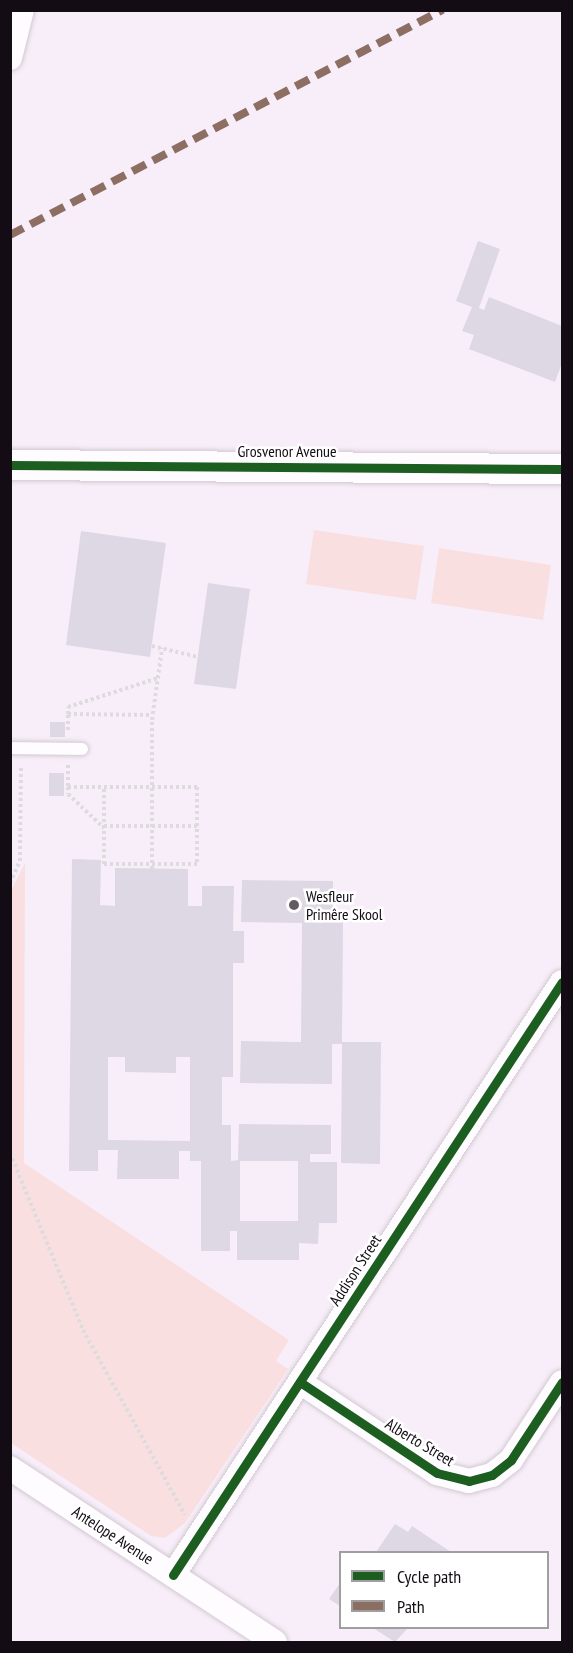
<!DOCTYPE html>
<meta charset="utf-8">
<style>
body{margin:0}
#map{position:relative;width:573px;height:1653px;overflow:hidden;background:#f8eef9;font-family:"PT Sans Narrow",sans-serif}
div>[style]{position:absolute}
.green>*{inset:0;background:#f9dfe0}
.building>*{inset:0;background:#ddd8e4}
.path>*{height:4px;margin-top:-2px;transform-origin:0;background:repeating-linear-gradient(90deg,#dedbdf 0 3px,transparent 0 6px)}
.roads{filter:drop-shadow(0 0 2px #d2c9d2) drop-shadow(0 0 2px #d2c9d2)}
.service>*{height:12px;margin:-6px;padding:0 6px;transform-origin:6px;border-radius:6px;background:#fefcfe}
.minor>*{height:24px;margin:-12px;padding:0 12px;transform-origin:12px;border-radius:12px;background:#fefcfe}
.tertiary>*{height:30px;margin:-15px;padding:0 15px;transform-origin:15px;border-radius:15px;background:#fefcfe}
.quiet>*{height:8px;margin-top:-4px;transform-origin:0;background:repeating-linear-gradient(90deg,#8d6e63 0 15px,transparent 0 23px)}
.cycleway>*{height:9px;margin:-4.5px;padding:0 4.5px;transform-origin:4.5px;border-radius:4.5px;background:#1b5e20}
.dots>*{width:16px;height:16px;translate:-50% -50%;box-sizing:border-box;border:3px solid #fff;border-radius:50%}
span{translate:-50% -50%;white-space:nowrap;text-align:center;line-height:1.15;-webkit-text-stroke:5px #fff;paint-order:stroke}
.street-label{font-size:16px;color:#130c14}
.poi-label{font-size:16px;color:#130c14}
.left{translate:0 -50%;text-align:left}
.frame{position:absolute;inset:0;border:12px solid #130c14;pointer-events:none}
.legend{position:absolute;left:339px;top:1551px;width:210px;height:78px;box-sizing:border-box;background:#fff;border:2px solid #a19ea1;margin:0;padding:8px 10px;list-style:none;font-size:18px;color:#130c14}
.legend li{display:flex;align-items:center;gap:12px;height:30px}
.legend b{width:30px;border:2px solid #a19ea1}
</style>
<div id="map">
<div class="green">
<div style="clip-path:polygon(314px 530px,424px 546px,416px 600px,306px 584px)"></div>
<div style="clip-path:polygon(439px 548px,551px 565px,543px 620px,431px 603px)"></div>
<div style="clip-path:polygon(25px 863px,24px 1163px,289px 1340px,276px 1361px,288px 1369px,185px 1523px,165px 1538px,151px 1536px,11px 1443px,10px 893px)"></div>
</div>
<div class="building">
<div style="clip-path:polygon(478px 241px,500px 249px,479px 308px,484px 310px,489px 297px,562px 326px,562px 363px,555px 382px,469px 349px,474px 335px,462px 331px,472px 307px,456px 301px)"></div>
<div style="clip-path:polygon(81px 531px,166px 543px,150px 657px,66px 645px)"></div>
<div style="clip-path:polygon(208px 583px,250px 589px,236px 689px,194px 684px)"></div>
<div style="clip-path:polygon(50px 722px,65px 722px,65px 737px,50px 737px)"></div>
<div style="clip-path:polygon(49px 773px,64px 773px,64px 796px,49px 796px)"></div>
<div style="clip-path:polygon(evenodd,72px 859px,101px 860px,100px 905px,115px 906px,115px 868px,188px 869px,188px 906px,202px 906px,202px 886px,234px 886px,233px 931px,244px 931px,244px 963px,233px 963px,233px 1077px,222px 1077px,222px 1125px,231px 1125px,231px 1161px,238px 1160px,239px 1124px,331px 1125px,331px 1154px,310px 1154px,310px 1162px,337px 1162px,337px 1223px,319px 1223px,318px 1244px,299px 1243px,299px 1260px,237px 1260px,237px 1231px,230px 1231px,230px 1251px,201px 1251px,201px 1161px,190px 1161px,190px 1151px,179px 1151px,179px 1179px,117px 1179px,118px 1150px,98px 1150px,98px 1171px,69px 1171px,72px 859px,108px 1057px,125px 1057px,125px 1072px,176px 1073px,176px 1057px,190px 1057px,190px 1141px,108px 1140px,108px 1057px,72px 859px,240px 1161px,298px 1161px,298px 1221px,240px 1221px,240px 1161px)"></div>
<div style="clip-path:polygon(242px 880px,333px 881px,333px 914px,312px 914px,312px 921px,343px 922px,342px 1042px,381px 1042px,380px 1164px,341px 1163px,342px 1044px,332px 1044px,332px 1084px,240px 1083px,241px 1041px,301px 1042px,302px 923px,241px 922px)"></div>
<div style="clip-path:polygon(395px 1524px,408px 1532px,412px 1526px,451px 1552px,376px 1552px)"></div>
<div style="clip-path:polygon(340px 1583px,340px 1606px,329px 1599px)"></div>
<div style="clip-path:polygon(373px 1628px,408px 1628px,395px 1642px)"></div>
</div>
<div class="path">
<div style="left:152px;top:646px;width:47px;rotate:13.4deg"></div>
<div style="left:68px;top:714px;width:7px;rotate:-90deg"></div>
<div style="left:68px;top:707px;width:95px;rotate:-17.9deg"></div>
<div style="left:68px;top:730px;width:16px;rotate:-90deg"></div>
<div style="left:68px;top:714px;width:84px;rotate:0.7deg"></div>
<div style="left:68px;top:765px;width:22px;rotate:90deg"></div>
<div style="left:68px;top:787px;width:129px"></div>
<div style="left:197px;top:787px;width:77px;rotate:90deg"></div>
<div style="left:197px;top:864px;width:93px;rotate:180deg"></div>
<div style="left:104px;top:864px;width:77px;rotate:-90deg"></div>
<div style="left:68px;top:787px;width:7px;rotate:90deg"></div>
<div style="left:68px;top:794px;width:50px;rotate:43.4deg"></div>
<div style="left:104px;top:826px;width:93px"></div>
<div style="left:152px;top:869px;width:149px;rotate:-90deg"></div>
<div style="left:152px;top:720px;width:73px;rotate:-82.1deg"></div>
<div style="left:10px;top:883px;width:24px;rotate:-66deg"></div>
<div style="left:20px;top:861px;width:95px;rotate:-89.4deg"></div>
<div style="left:10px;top:1153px;width:191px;rotate:67.6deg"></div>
<div style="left:83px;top:1330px;width:211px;rotate:61.1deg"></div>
</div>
<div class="roads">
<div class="service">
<div style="left:10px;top:748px;width:72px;rotate:0.8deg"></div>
</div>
<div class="minor">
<div style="left:10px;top:58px;width:49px;rotate:-76deg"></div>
<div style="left:300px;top:1382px;width:164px;rotate:33.6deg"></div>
<div style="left:437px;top:1473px;width:33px;rotate:14deg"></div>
<div style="left:469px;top:1481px;width:24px;rotate:-15deg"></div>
<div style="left:492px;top:1475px;width:24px;rotate:-38deg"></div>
<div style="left:511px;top:1460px;width:93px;rotate:-56.8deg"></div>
<div style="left:10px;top:1468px;width:317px;rotate:33.3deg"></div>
<div style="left:173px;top:1575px;width:709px;rotate:-56.74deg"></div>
</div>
<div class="tertiary">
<div style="left:10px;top:465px;width:552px;rotate:0.42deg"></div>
</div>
</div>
<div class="quiet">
<div style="left:10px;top:235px;width:488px;rotate:-27.5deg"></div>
</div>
<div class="cycleway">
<div style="left:10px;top:465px;width:552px;rotate:0.42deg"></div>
<div style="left:300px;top:1382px;width:164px;rotate:33.6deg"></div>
<div style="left:437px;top:1473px;width:33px;rotate:14deg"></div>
<div style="left:469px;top:1481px;width:24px;rotate:-15deg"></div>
<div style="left:492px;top:1475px;width:24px;rotate:-38deg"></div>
<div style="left:511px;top:1460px;width:93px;rotate:-56.8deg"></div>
<div style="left:173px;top:1575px;width:709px;rotate:-56.74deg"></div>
</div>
<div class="dots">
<div style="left:294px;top:905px;background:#635b64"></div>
</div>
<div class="street-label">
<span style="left:287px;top:451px">Grosvenor Avenue</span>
<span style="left:355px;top:1270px;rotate:-57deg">Addison Street</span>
<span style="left:420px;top:1442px;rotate:31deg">Alberto Street</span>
<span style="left:113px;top:1535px;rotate:33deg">Antelope Avenue</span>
</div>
<div class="poi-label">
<span class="left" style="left:306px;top:905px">Wesfleur<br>Primêre Skool</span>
</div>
<div class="frame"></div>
<ul class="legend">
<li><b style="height:8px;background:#1b5e20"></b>Cycle path</li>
<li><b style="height:8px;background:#8d6e63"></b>Path</li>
</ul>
</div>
